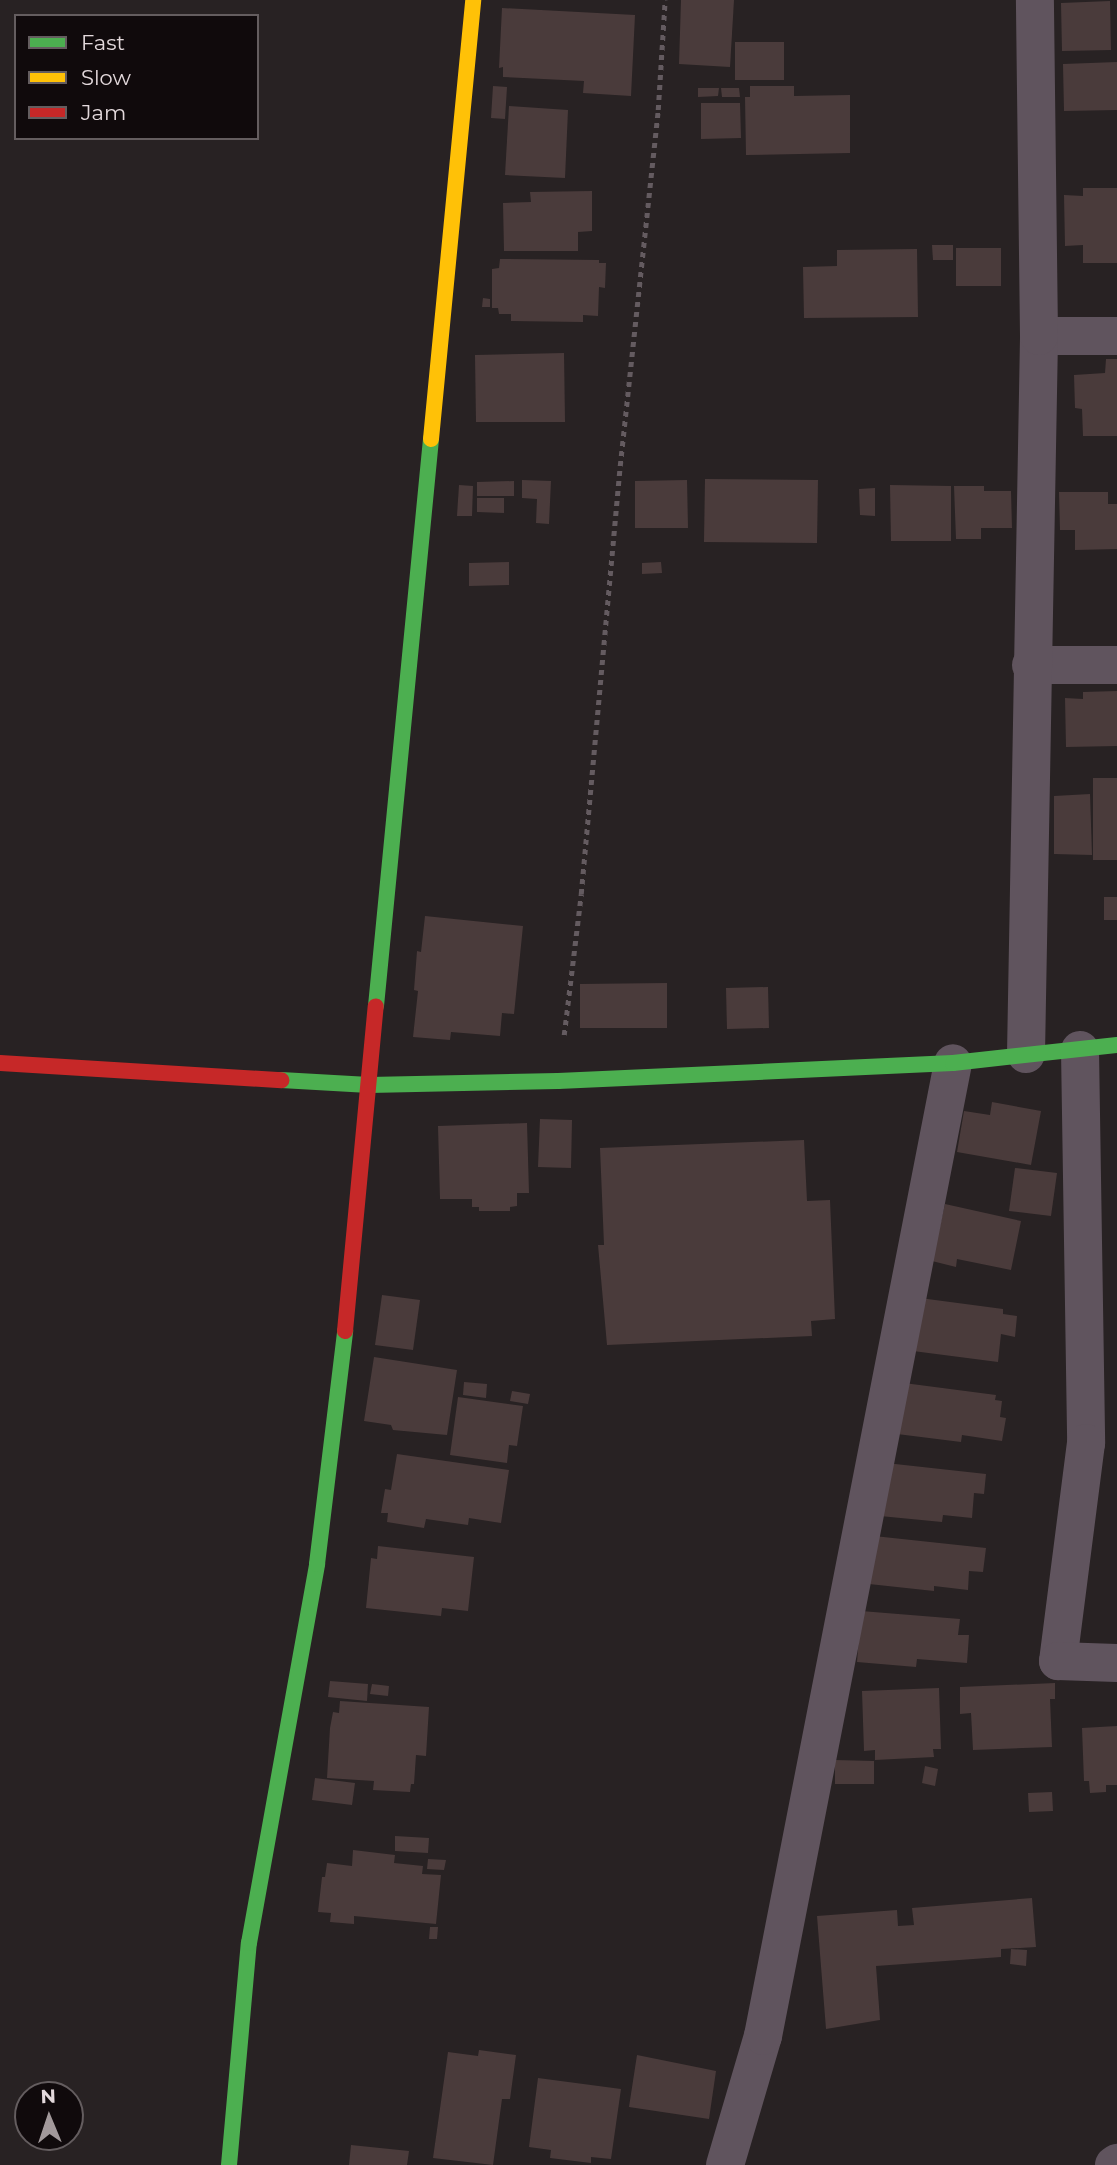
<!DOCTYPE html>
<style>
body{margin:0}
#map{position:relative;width:1117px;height:2165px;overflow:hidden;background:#282223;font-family:Montserrat,sans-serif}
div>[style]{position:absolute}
.building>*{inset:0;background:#4a3b3b}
.path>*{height:4.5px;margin-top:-2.25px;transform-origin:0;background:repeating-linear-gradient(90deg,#645b60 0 5px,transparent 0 10px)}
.street>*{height:38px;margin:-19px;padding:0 19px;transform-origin:19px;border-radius:19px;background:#60545e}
.fast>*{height:16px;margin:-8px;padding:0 8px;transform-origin:8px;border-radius:8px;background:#4caf50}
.slow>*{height:16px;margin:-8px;padding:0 8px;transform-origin:8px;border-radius:8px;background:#ffc107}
.jam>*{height:16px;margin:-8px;padding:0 8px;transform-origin:8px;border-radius:8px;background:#c62828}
span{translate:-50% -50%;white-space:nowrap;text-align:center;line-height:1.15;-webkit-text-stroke:5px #100a0c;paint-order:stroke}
.legend{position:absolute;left:14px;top:14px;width:245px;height:126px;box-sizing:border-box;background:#100a0c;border:2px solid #645d5f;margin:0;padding:9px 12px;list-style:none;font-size:21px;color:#e3d9dc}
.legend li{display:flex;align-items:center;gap:14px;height:35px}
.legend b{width:35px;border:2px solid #645d5f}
.north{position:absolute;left:14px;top:2081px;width:70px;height:70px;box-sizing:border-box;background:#100a0c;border:2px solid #645d5f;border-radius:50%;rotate:358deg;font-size:19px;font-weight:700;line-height:28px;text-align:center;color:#e3d9dc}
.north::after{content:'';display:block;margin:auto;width:24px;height:32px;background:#a2999b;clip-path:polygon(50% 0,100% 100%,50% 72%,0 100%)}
</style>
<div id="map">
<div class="building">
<div style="clip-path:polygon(681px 0,734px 0,730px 67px,679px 64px)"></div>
<div style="clip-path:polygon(1110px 1px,1111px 50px,1062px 51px,1061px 3px)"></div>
<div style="clip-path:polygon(502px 8px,635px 15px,631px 96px,583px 93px,584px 81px,503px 77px,503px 67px,499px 68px)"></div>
<div style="clip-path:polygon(735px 42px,784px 42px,784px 80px,735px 80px)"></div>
<div style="clip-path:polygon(1117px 62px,1117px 110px,1064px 111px,1063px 64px)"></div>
<div style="clip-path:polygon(493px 86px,507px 87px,505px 119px,491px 118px)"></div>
<div style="clip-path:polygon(750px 86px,794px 86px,794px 96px,850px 95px,850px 153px,746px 155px,745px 97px,750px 97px)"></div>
<div style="clip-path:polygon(698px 88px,719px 88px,718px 96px,698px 97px)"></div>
<div style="clip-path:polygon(721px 88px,739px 88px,740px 97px,722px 97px)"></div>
<div style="clip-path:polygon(701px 103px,740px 103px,741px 138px,701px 139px)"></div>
<div style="clip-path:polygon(509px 106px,568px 110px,565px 178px,505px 175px)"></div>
<div style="clip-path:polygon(1083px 188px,1117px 188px,1117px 263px,1083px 263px,1083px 245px,1065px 246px,1064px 195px,1083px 196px)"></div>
<div style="clip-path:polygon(592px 191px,592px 231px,578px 232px,578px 251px,504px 251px,503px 203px,531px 202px,530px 192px)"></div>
<div style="clip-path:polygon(932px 245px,953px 245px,953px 260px,933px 260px)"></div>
<div style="clip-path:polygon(956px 248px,1001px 248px,1001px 286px,956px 286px)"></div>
<div style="clip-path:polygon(917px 249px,918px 317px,804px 318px,803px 267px,837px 266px,837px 250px)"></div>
<div style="clip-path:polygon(500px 259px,599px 260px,599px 263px,606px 263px,605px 288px,599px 287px,598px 316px,583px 315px,583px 322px,511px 321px,511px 314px,499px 314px,498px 308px,492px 308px,492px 269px,499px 268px)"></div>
<div style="clip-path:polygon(483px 298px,490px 299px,490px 307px,482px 307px)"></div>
<div style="clip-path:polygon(564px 353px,565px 422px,476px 422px,475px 355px)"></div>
<div style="clip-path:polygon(1106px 359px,1117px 359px,1117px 436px,1083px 436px,1082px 409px,1075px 408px,1074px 375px,1105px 373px)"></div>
<div style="clip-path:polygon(705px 479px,818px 480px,817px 543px,704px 542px)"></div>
<div style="clip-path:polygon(522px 480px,551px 481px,549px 524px,536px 523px,537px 499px,522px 498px)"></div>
<div style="clip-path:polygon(687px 480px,688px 528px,635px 528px,635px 481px)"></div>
<div style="clip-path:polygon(514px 481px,514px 496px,477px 496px,477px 482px)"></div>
<div style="clip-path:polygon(459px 485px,473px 486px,472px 516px,457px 516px)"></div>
<div style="clip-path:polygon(890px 485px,951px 486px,951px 541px,891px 541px)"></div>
<div style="clip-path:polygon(954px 486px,984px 486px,984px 491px,1011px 491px,1012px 528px,981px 528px,981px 539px,956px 539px)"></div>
<div style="clip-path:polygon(875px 488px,875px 516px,860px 515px,859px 489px)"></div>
<div style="clip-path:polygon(1059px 492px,1108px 492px,1108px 504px,1117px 504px,1117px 549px,1075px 550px,1075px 530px,1060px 530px)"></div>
<div style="clip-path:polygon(477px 498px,504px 498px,504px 513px,477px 512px)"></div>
<div style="clip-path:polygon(509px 562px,509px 585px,469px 586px,469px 563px)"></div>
<div style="clip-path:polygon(661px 562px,662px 573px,642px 574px,642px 563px)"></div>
<div style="clip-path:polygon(1117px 691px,1117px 746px,1066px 747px,1065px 698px,1083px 699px,1083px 692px)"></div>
<div style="clip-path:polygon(1093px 778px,1117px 778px,1117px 860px,1093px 860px)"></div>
<div style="clip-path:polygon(1090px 794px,1092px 855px,1054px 854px,1054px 796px)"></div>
<div style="clip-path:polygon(1104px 897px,1117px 897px,1117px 920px,1104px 920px)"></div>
<div style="clip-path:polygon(425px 916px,523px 926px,514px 1014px,502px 1013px,500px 1036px,451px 1032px,450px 1040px,413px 1037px,418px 991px,414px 990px,417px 951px,421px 952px)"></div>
<div style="clip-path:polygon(667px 983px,667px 1028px,580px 1028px,580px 984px)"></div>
<div style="clip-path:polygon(768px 987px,769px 1028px,727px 1029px,726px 988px)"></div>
<div style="clip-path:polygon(992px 1102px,1041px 1111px,1031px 1165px,957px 1152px,964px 1111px,990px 1115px)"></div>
<div style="clip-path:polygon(540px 1119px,572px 1120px,571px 1168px,538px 1167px)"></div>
<div style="clip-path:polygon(527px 1123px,529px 1193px,517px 1193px,517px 1206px,510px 1207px,510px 1211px,479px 1211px,479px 1207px,472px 1207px,472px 1199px,440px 1199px,438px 1126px)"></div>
<div style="clip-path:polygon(804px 1140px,807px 1201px,830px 1200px,835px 1319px,811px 1321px,812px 1336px,607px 1345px,598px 1245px,604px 1245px,600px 1148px)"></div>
<div style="clip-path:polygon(1015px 1168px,1057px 1173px,1051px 1216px,1009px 1211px)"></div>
<div style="clip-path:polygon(945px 1204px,1021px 1221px,1011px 1270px,957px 1259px,956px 1267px,932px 1261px)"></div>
<div style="clip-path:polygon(382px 1295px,420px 1300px,413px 1350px,375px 1345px)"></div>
<div style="clip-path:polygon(920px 1298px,1003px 1309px,1003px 1314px,1017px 1316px,1015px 1337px,1001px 1334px,998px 1362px,913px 1351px)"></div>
<div style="clip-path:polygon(374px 1357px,457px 1370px,447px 1435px,393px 1430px,391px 1425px,364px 1421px)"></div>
<div style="clip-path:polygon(464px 1382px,487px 1384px,486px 1398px,463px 1395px)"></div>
<div style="clip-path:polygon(904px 1383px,996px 1395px,995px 1400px,1002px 1401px,1000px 1417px,1006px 1418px,1002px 1441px,962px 1435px,961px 1442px,897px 1434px)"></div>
<div style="clip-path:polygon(512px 1391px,530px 1394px,528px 1404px,510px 1401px)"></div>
<div style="clip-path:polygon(458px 1397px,523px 1406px,517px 1446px,509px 1445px,507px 1463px,450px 1455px)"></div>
<div style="clip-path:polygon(397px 1454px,509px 1470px,501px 1523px,469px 1518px,468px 1525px,426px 1519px,424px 1528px,387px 1522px,388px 1513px,381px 1513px,385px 1489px,391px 1490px)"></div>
<div style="clip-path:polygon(886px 1463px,986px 1474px,984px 1494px,974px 1493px,972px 1518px,943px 1515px,942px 1522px,880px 1516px)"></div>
<div style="clip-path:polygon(874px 1536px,986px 1548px,983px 1572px,969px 1571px,968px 1590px,934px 1586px,934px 1591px,869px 1584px)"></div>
<div style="clip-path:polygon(378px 1546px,474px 1557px,468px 1611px,442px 1608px,441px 1616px,366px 1608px,371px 1558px,377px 1559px)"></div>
<div style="clip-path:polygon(861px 1611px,960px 1619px,958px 1635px,969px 1635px,967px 1663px,917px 1659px,916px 1667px,857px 1662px)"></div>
<div style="clip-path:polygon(330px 1681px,368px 1684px,367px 1701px,328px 1697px)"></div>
<div style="clip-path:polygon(1055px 1683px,1055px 1699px,1050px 1699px,1052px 1747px,973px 1750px,971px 1713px,960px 1714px,960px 1687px)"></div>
<div style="clip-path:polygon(372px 1684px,389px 1686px,388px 1696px,370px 1694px)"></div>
<div style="clip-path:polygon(939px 1688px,941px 1749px,933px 1749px,934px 1757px,875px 1760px,875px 1750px,864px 1751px,862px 1691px)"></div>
<div style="clip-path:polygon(340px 1701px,429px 1707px,426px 1756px,416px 1755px,414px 1784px,411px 1784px,410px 1792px,373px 1790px,374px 1781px,327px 1778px,330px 1728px,333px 1712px,339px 1713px)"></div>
<div style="clip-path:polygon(1117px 1726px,1117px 1785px,1106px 1785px,1106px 1792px,1090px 1793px,1089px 1781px,1084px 1781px,1082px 1728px)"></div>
<div style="clip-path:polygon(835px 1760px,874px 1761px,874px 1784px,835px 1784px)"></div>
<div style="clip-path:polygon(925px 1766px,938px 1769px,935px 1786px,922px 1783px)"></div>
<div style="clip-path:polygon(315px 1778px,355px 1783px,352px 1805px,312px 1800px)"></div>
<div style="clip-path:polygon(1052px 1792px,1053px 1811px,1029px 1812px,1028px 1793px)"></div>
<div style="clip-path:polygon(395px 1836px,429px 1838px,428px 1853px,395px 1851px)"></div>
<div style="clip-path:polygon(353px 1850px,395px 1855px,394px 1863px,423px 1866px,422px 1874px,441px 1875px,436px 1924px,354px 1916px,354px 1924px,330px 1922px,331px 1913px,318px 1912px,322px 1877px,325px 1877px,327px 1863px,352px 1866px)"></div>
<div style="clip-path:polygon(428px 1859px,446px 1860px,444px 1870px,427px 1869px)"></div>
<div style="clip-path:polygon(1032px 1898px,1036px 1947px,1001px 1949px,1001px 1957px,876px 1966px,880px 2020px,826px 2029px,817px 1916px,897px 1910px,898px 1926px,914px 1925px,912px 1908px)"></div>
<div style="clip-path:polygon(430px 1927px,438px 1927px,437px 1939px,429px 1939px)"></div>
<div style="clip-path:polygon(1011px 1949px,1027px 1950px,1026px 1966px,1010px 1964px)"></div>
<div style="clip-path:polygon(479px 2050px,516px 2055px,510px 2099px,502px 2099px,493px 2165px,433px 2158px,448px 2052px,478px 2056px)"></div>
<div style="clip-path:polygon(637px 2055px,716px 2071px,709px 2119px,629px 2107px)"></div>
<div style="clip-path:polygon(538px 2078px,621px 2089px,611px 2159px,591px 2157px,591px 2163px,550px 2158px,551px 2150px,529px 2147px)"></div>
<div style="clip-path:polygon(351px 2145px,409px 2151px,407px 2165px,349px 2165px)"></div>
</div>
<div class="path">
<div style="left:564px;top:1035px;width:142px;rotate:-83.1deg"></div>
<div style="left:581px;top:894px;width:430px;rotate:-84.8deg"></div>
<div style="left:620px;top:466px;width:358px;rotate:-83.9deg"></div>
<div style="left:658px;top:110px;width:110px;rotate:-86.4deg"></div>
</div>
<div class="street">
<div style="left:1039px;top:336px;width:78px"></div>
<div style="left:1031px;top:665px;width:86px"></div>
<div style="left:1080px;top:1050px;width:393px;rotate:89.1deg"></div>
<div style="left:1086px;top:1443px;width:220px;rotate:97.3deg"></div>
<div style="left:1058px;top:1661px;width:59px;rotate:1.9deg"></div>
<div style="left:1026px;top:1054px;width:718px;rotate:-88.96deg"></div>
<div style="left:1039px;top:336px;width:336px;rotate:-90.7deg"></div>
<div style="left:725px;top:2165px;width:134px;rotate:-73.6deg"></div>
<div style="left:763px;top:2036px;width:991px;rotate:-78.95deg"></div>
<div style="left:1114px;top:2165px;width:4px;rotate:-34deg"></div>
</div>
<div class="fast">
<div style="left:376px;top:1006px;width:570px;rotate:-84.46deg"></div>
<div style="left:281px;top:1080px;width:88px;rotate:3.3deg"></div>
<div style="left:369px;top:1085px;width:189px;rotate:-1.2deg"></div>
<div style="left:558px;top:1081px;width:395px;rotate:-2.6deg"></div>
<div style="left:953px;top:1063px;width:165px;rotate:-6.3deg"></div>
<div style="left:229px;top:2165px;width:223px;rotate:-84.9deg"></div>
<div style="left:249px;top:1943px;width:385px;rotate:-79.8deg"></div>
<div style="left:317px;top:1564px;width:235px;rotate:-83.1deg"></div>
</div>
<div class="slow">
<div style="left:431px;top:439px;width:441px;rotate:-84.5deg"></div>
</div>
<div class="jam">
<div style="left:0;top:1063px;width:282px;rotate:3.5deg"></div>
<div style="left:345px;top:1331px;width:326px;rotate:-84.6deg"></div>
</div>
<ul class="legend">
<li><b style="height:9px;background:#4caf50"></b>Fast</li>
<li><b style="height:9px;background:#ffc107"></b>Slow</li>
<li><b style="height:9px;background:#c62828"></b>Jam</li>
</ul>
<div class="north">N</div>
</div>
